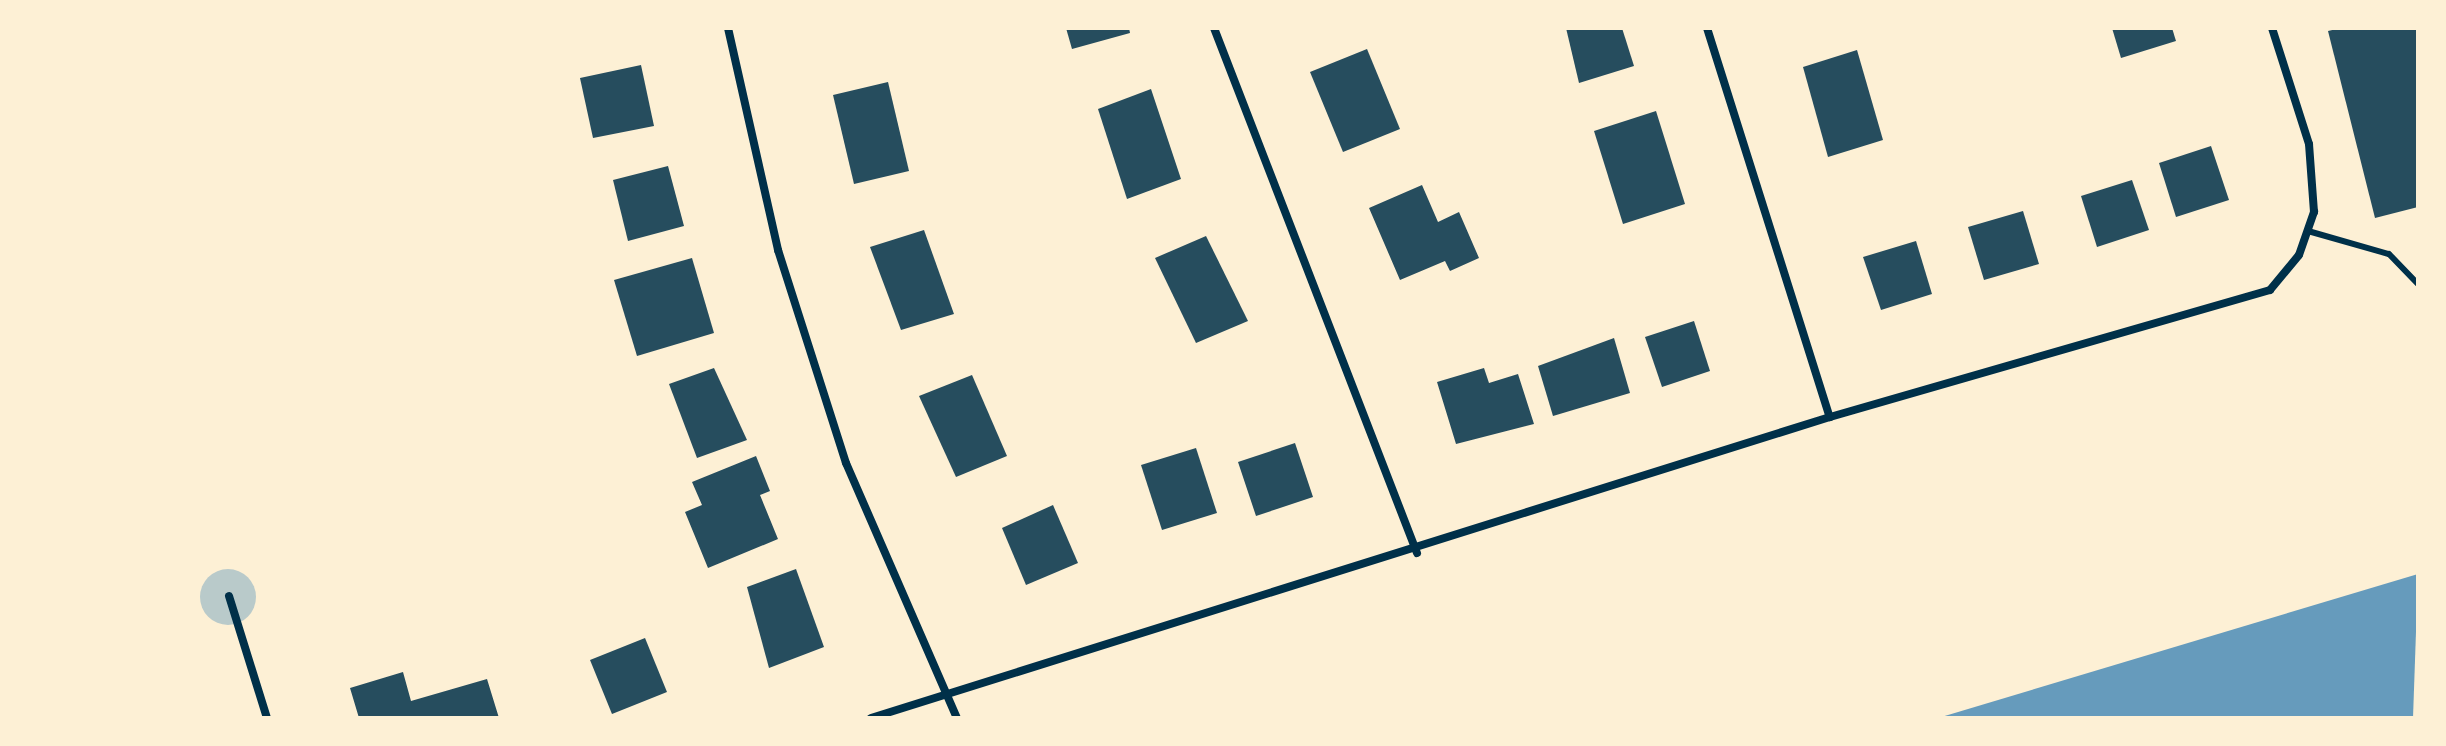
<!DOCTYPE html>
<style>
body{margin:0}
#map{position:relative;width:2446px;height:746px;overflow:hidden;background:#fdf0d5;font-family:Spectral,serif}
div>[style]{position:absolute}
.green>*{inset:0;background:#b9caca}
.round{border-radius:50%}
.water>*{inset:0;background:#669bbc}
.building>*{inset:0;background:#264d5e}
.service>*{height:6px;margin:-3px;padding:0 3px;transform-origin:3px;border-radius:3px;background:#003049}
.minor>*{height:8px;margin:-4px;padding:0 4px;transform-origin:4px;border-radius:4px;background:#003049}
span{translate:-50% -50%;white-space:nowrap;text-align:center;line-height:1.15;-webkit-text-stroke:6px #fdf0d5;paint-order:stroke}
.frame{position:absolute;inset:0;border:30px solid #fdf0d5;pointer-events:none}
</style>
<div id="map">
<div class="green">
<div class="round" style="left:200px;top:569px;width:56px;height:56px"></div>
</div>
<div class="water">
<div style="clip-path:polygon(2418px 574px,2413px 718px,1938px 718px)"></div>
</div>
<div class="building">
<div style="clip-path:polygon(1066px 28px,1129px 28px,1130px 33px,1072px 49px)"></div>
<div style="clip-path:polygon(1566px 28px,1622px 28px,1634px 66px,1579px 83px)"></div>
<div style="clip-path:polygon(2112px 28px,2172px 28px,2176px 41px,2121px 58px)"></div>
<div style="clip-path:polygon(2341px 28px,2418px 28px,2418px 207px,2375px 218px,2328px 31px)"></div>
<div style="clip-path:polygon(1367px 49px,1400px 129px,1343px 152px,1310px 72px)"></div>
<div style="clip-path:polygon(1857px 50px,1883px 140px,1828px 157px,1803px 67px)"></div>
<div style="clip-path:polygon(641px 65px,654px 126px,593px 138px,580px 78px)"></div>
<div style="clip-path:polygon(888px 82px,909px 171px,854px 184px,833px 95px)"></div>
<div style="clip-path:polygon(1151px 89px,1181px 179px,1127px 199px,1098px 109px)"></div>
<div style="clip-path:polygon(1656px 111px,1685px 204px,1623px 224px,1594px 131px)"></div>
<div style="clip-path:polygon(2211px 146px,2229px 200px,2176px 217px,2159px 163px)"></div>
<div style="clip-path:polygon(668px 166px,684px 226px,628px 241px,613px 180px)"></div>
<div style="clip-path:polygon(2132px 180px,2149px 230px,2097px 247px,2081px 196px)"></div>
<div style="clip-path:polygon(1422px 185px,1438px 222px,1459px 212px,1479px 258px,1450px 271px,1445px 261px,1400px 280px,1369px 208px)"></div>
<div style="clip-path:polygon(2023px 211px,2039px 264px,1984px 280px,1968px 227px)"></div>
<div style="clip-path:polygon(924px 230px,954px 314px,901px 330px,870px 247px)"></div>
<div style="clip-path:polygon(1206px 236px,1248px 321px,1196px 343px,1155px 258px)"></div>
<div style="clip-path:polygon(1916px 241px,1932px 294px,1881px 310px,1863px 257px)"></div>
<div style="clip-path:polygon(692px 258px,714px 333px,637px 356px,614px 280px)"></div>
<div style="clip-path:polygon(1694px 321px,1710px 371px,1662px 387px,1645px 337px)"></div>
<div style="clip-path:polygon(1614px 338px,1630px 393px,1553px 416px,1538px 366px)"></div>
<div style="clip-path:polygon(714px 368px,747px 440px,697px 458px,669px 384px)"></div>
<div style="clip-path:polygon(1484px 368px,1489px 383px,1518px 374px,1534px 424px,1456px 444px,1437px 382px)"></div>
<div style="clip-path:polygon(972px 375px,1007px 456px,956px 477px,919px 396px)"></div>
<div style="clip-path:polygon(1295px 443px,1313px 497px,1256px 516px,1238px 462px)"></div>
<div style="clip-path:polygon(1196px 448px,1217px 513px,1162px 530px,1141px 465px)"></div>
<div style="clip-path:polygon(756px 456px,770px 491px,760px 495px,778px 539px,708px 568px,685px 512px,702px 505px,692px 482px)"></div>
<div style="clip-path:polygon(1053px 505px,1078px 563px,1026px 585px,1002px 528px)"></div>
<div style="clip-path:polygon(796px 569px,824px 647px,769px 668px,747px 587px)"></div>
<div style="clip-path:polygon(645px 638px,667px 692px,612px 714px,590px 660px)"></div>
<div style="clip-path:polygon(403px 672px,411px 701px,487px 679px,499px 718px,359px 718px,350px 688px)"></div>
</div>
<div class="service">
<div style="left:2308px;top:231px;width:84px;rotate:15.9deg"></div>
<div style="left:2389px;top:254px;width:42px;rotate:46deg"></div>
</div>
<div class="minor">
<div style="left:728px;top:28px;width:228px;rotate:77.3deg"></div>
<div style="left:778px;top:250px;width:224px;rotate:72.3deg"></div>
<div style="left:846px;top:463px;width:278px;rotate:66.5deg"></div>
<div style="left:1214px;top:28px;width:563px;rotate:68.86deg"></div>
<div style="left:1707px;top:28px;width:408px;rotate:72.5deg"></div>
<div style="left:229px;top:596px;width:128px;rotate:72.7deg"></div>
<div style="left:871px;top:718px;width:1005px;rotate:-17.43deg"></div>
<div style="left:1830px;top:417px;width:458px;rotate:-16.1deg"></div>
<div style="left:2270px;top:290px;width:45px;rotate:-50.4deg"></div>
<div style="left:2299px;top:255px;width:46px;rotate:-70.8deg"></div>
<div style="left:2314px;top:212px;width:68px;rotate:-94.2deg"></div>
<div style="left:2309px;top:144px;width:122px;rotate:-107.7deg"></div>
</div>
<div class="frame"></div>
</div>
